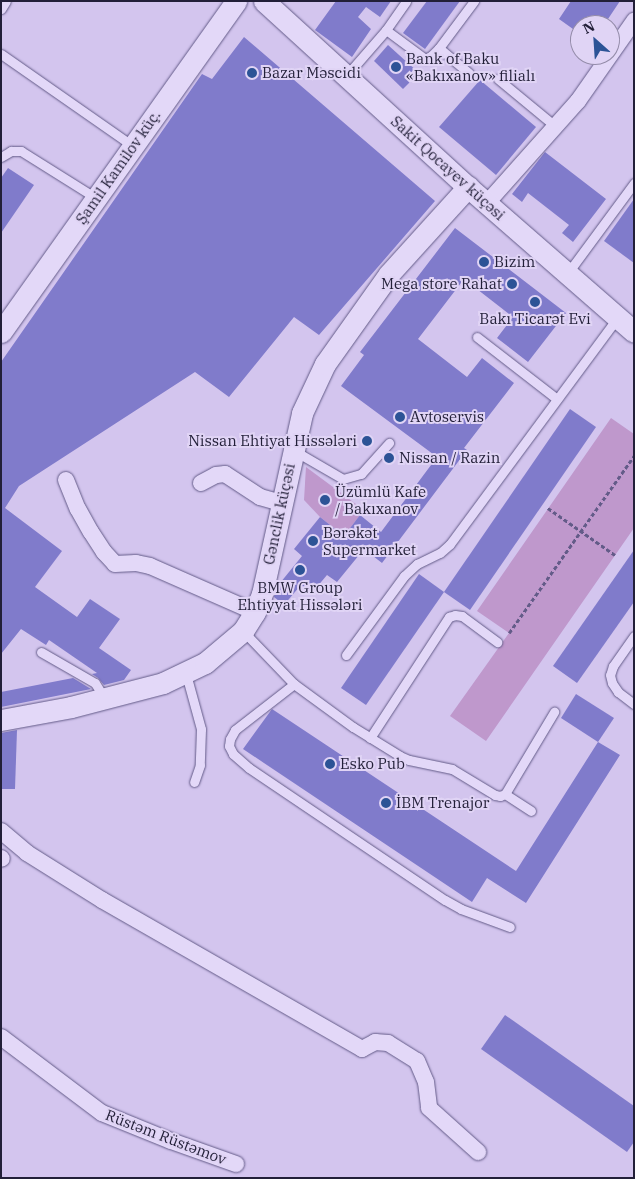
<!DOCTYPE html>
<meta charset="utf-8">
<style>
body{margin:0}
#map{position:relative;width:635px;height:1179px;overflow:hidden;background:#d3c5ee;font-family:"IBM Plex Serif",serif}
div>[style]{position:absolute}
.green>*{inset:0;background:#bf98cc}
.building>*{inset:0;background:#807bcb}
.path>*{height:2.5px;margin-top:-1.25px;transform-origin:0;background:repeating-linear-gradient(90deg,#635b88 0 4px,transparent 0 6.5px)}
.roads{filter:drop-shadow(0 0 1px #635b88) drop-shadow(0 0 1px #635b88)}
.service>*{height:9px;margin:-4.5px;padding:0 4.5px;transform-origin:4.5px;border-radius:4.5px;background:#e3d8f8}
.minor>*{height:16px;margin:-8px;padding:0 8px;transform-origin:8px;border-radius:8px;background:#e3d8f8}
.tertiary>*{height:21px;margin:-10.5px;padding:0 10.5px;transform-origin:10.5px;border-radius:10.5px;background:#e3d8f8}
.dots>*{width:14px;height:14px;translate:-50% -50%;box-sizing:border-box;border:2px solid #e0d4f5;border-radius:50%}
span{translate:-50% -50%;white-space:nowrap;text-align:center;line-height:1.15;-webkit-text-stroke:4px #e0d4f5;paint-order:stroke}
.poi-label{font-size:15px;color:#221f38}
.left{translate:0 -50%;text-align:left}
.right{translate:-100% -50%;text-align:right}
.street-label{font-size:15px;color:#221f38}
.frame{position:absolute;inset:0;border:2px solid #221f38;pointer-events:none}
.north{position:absolute;left:570px;top:15px;width:50px;height:50px;box-sizing:border-box;background:#e0d4f5;border:1px solid #948ca9;border-radius:50%;rotate:334deg;font-size:14px;font-weight:700;line-height:20px;text-align:center;color:#221f38}
.north::after{content:'';display:block;margin:auto;width:18px;height:22px;background:#2c5396;clip-path:polygon(50% 0,100% 100%,50% 72%,0 100%)}
</style>
<div id="map">
<div class="green">
<div style="clip-path:polygon(611px 418px,634px 434px,634px 528px,486px 741px,450px 716px,509px 633px,477px 611px)"></div>
<div style="clip-path:polygon(306px 467px,364px 510px,344px 536px,320px 517px,304px 500px)"></div>
</div>
<div class="building">
<div style="clip-path:polygon(336px 1px,391px 1px,380px 17px,366px 7px,358px 17px,371px 29px,352px 57px,315px 30px)"></div>
<div style="clip-path:polygon(427px 1px,460px 1px,425px 49px,403px 33px)"></div>
<div style="clip-path:polygon(571px 1px,620px 1px,604px 25px,580px 25px,580px 34px,559px 19px)"></div>
<div style="clip-path:polygon(244px 37px,435px 201px,319px 335px,294px 317px,229px 397px,195px 372px,19px 486px,5px 508px,62px 551px,35px 587px,77px 617px,90px 599px,120px 619px,99px 648px,131px 670px,124px 680px,104px 685px,98px 678px,92px 674px,97px 673px,49px 640px,46px 645px,21px 629px,1px 654px,1px 362px,202px 74px,212px 79px)"></div>
<div style="clip-path:polygon(388px 45px,419px 73px,403px 89px,374px 61px)"></div>
<div style="clip-path:polygon(480px 80px,536px 127px,496px 175px,439px 127px)"></div>
<div style="clip-path:polygon(545px 152px,606px 199px,573px 242px,562px 233px,569px 225px,528px 193px,522px 202px,512px 194px)"></div>
<div style="clip-path:polygon(8px 168px,34px 185px,1px 233px,1px 178px)"></div>
<div style="clip-path:polygon(634px 199px,634px 263px,604px 241px)"></div>
<div style="clip-path:polygon(455px 228px,566px 313px,528px 362px,497px 338px,513px 317px,464px 279px,418px 339px,467px 377px,482px 358px,514px 383px,464px 448px,467px 450px,382px 563px,364px 549px,337px 582px,327px 575px,311px 594px,300px 586px,284px 605px,274px 597px,276px 588px,302px 556px,294px 549px,320px 517px,344px 536px,360px 515px,381px 532px,437px 457px,341px 386px,364px 355px,360px 352px)"></div>
<div style="clip-path:polygon(570px 409px,596px 427px,470px 610px,444px 592px)"></div>
<div style="clip-path:polygon(634px 550px,634px 602px,577px 683px,553px 666px)"></div>
<div style="clip-path:polygon(419px 574px,444px 592px,366px 705px,341px 688px)"></div>
<div style="clip-path:polygon(73px 678px,91px 689px,1px 707px,1px 692px)"></div>
<div style="clip-path:polygon(576px 694px,614px 718px,598px 742px,561px 718px)"></div>
<div style="clip-path:polygon(272px 709px,516px 871px,598px 742px,620px 755px,526px 903px,487px 878px,472px 902px,243px 749px)"></div>
<div style="clip-path:polygon(17px 730px,15px 789px,1px 789px,1px 733px)"></div>
<div style="clip-path:polygon(505px 1015px,634px 1106px,634px 1142px,627px 1152px,481px 1049px)"></div>
</div>
<div class="path">
<div style="left:548px;top:508px;width:82px;rotate:35deg"></div>
<div style="left:509px;top:633px;width:217px;rotate:-54.8deg"></div>
</div>
<div class="roads">
<div class="service">
<div style="left:1px;top:9px;width:9px;rotate:-58deg"></div>
<div style="left:386px;top:30px;width:49px;rotate:36.6deg"></div>
<div style="left:425px;top:59px;width:7px;rotate:-27deg"></div>
<div style="left:431px;top:56px;width:11px;rotate:-45deg"></div>
<div style="left:439px;top:48px;width:59px;rotate:-53.3deg"></div>
<div style="left:439px;top:48px;width:39px;rotate:40deg"></div>
<div style="left:1px;top:54px;width:161px;rotate:34.9deg"></div>
<div style="left:346px;top:76px;width:61px;rotate:-49deg"></div>
<div style="left:386px;top:30px;width:35px;rotate:-55deg"></div>
<div style="left:498px;top:79px;width:74px;rotate:39.5deg"></div>
<div style="left:1px;top:157px;width:12px;rotate:-31deg"></div>
<div style="left:11px;top:151px;width:10px"></div>
<div style="left:21px;top:151px;width:89px;rotate:32.1deg"></div>
<div style="left:567px;top:274px;width:113px;rotate:-53.6deg"></div>
<div style="left:477px;top:337px;width:101px;rotate:37.8deg"></div>
<div style="left:293px;top:450px;width:58px;rotate:30.1deg"></div>
<div style="left:343px;top:479px;width:19px;rotate:-16deg"></div>
<div style="left:361px;top:474px;width:42px;rotate:-47.9deg"></div>
<div style="left:243px;top:631px;width:74px;rotate:46.1deg"></div>
<div style="left:294px;top:684px;width:73px;rotate:36.1deg"></div>
<div style="left:353px;top:727px;width:55px;rotate:31.7deg"></div>
<div style="left:400px;top:756px;width:10px;rotate:24deg"></div>
<div style="left:409px;top:760px;width:44px;rotate:11.8deg"></div>
<div style="left:452px;top:769px;width:50px;rotate:31.2deg"></div>
<div style="left:495px;top:795px;width:5px;rotate:11deg"></div>
<div style="left:500px;top:796px;width:5px;rotate:-22deg"></div>
<div style="left:505px;top:794px;width:96px;rotate:-59.1deg"></div>
<div style="left:634px;top:636px;width:37px;rotate:125deg"></div>
<div style="left:613px;top:666px;width:9px;rotate:108deg"></div>
<div style="left:610px;top:675px;width:8px;rotate:76deg"></div>
<div style="left:612px;top:683px;width:11px;rotate:56deg"></div>
<div style="left:618px;top:692px;width:20px;rotate:37deg"></div>
<div style="left:41px;top:652px;width:62px;rotate:29.9deg"></div>
<div style="left:95px;top:683px;width:19px;rotate:58deg"></div>
<div style="left:346px;top:655px;width:98px;rotate:-53.7deg"></div>
<div style="left:404px;top:576px;width:18px;rotate:-43deg"></div>
<div style="left:417px;top:564px;width:25px;rotate:-26deg"></div>
<div style="left:440px;top:553px;width:13px;rotate:-42deg"></div>
<div style="left:450px;top:544px;width:281px;rotate:-53.5deg"></div>
<div style="left:186px;top:674px;width:57px;rotate:74.7deg"></div>
<div style="left:201px;top:729px;width:36px;rotate:92deg"></div>
<div style="left:200px;top:765px;width:18px;rotate:109deg"></div>
<div style="left:294px;top:684px;width:75px;rotate:142.1deg"></div>
<div style="left:235px;top:730px;width:10px;rotate:119deg"></div>
<div style="left:230px;top:739px;width:7px;rotate:98deg"></div>
<div style="left:229px;top:746px;width:9px;rotate:63deg"></div>
<div style="left:233px;top:754px;width:21px;rotate:41deg"></div>
<div style="left:249px;top:768px;width:236px;rotate:34deg"></div>
<div style="left:445px;top:900px;width:18px;rotate:29deg"></div>
<div style="left:461px;top:909px;width:52px;rotate:20.2deg"></div>
<div style="left:370px;top:738px;width:145px;rotate:-56.9deg"></div>
<div style="left:449px;top:617px;width:6px;rotate:-18deg"></div>
<div style="left:455px;top:615px;width:7px;rotate:8deg"></div>
<div style="left:462px;top:616px;width:44px;rotate:36.6deg"></div>
<div style="left:505px;top:794px;width:31px;rotate:33deg"></div>
</div>
<div class="minor">
<div style="left:487px;top:203px;width:137px;rotate:-48.3deg"></div>
<div style="left:578px;top:101px;width:98px;rotate:-55deg"></div>
<div style="left:66px;top:480px;width:31px;rotate:68deg"></div>
<div style="left:78px;top:509px;width:26px;rotate:61deg"></div>
<div style="left:91px;top:532px;width:24px;rotate:57deg"></div>
<div style="left:104px;top:552px;width:16px;rotate:47deg"></div>
<div style="left:115px;top:564px;width:21px;rotate:-3deg"></div>
<div style="left:136px;top:563px;width:14px;rotate:12deg"></div>
<div style="left:150px;top:566px;width:115px;rotate:23.7deg"></div>
<div style="left:201px;top:483px;width:17px;rotate:-28deg"></div>
<div style="left:216px;top:475px;width:9px;rotate:-6deg"></div>
<div style="left:225px;top:474px;width:42px;rotate:33.3deg"></div>
<div style="left:260px;top:497px;width:22px;rotate:16deg"></div>
<div style="left:1px;top:831px;width:34px;rotate:40deg"></div>
<div style="left:27px;top:853px;width:89px;rotate:32.1deg"></div>
<div style="left:102px;top:900px;width:300px;rotate:29.8deg"></div>
<div style="left:362px;top:1049px;width:15px;rotate:-28deg"></div>
<div style="left:375px;top:1042px;width:13px;rotate:4deg"></div>
<div style="left:388px;top:1043px;width:34px;rotate:32deg"></div>
<div style="left:417px;top:1061px;width:23px;rotate:67deg"></div>
<div style="left:426px;top:1082px;width:26px;rotate:83deg"></div>
<div style="left:429px;top:1108px;width:66px;rotate:41.9deg"></div>
<div style="left:1px;top:858px;width:1px;rotate:45deg"></div>
<div style="left:1px;top:1037px;width:126px;rotate:37deg"></div>
<div style="left:102px;top:1113px;width:74px;rotate:22.1deg"></div>
<div style="left:171px;top:1141px;width:69px;rotate:19.5deg"></div>
</div>
<div class="tertiary">
<div style="left:264px;top:1px;width:276px;rotate:42.4deg"></div>
<div style="left:468px;top:187px;width:220px;rotate:41.1deg"></div>
<div style="left:1px;top:332px;width:406px;rotate:-54.6deg"></div>
<div style="left:1px;top:720px;width:71px;rotate:-10.5deg"></div>
<div style="left:71px;top:707px;width:95px;rotate:-14.6deg"></div>
<div style="left:163px;top:683px;width:47px;rotate:-25.5deg"></div>
<div style="left:205px;top:663px;width:50px;rotate:-40.1deg"></div>
<div style="left:243px;top:631px;width:22px;rotate:-58deg"></div>
<div style="left:255px;top:612px;width:19px;rotate:-69deg"></div>
<div style="left:262px;top:594px;width:185px;rotate:-77.5deg"></div>
<div style="left:302px;top:413px;width:54px;rotate:-64.9deg"></div>
<div style="left:325px;top:364px;width:110px;rotate:-54.6deg"></div>
<div style="left:389px;top:274px;width:118px;rotate:-47.8deg"></div>
</div>
</div>
<div class="dots">
<div style="left:396px;top:67px;background:#2c5396"></div>
<div style="left:252px;top:73px;background:#2c5396"></div>
<div style="left:484px;top:262px;background:#2c5396"></div>
<div style="left:512px;top:284px;background:#2c5396"></div>
<div style="left:535px;top:302px;background:#2c5396"></div>
<div style="left:400px;top:417px;background:#2c5396"></div>
<div style="left:367px;top:441px;background:#2c5396"></div>
<div style="left:389px;top:458px;background:#2c5396"></div>
<div style="left:325px;top:500px;background:#2c5396"></div>
<div style="left:313px;top:541px;background:#2c5396"></div>
<div style="left:300px;top:570px;background:#2c5396"></div>
<div style="left:330px;top:764px;background:#2c5396"></div>
<div style="left:386px;top:803px;background:#2c5396"></div>
</div>
<div class="poi-label">
<span class="left" style="left:406px;top:67px">Bank of Baku<br>«Bakıxanov» filialı</span>
<span class="left" style="left:262px;top:73px">Bazar Məscidi</span>
<span class="left" style="left:494px;top:262px">Bizim</span>
<span class="right" style="left:502px;top:284px">Mega store Rahat</span>
<span style="left:535px;top:319px">Bakı Ticarət Evi</span>
<span class="left" style="left:410px;top:417px">Avtoservis</span>
<span class="right" style="left:357px;top:441px">Nissan Ehtiyat Hissələri</span>
<span class="left" style="left:399px;top:458px">Nissan / Razin</span>
<span class="left" style="left:335px;top:500px">Üzümlü Kafe<br>/ Bakıxanov</span>
<span class="left" style="left:323px;top:541px">Bərəkət<br>Supermarket</span>
<span style="left:300px;top:596px">BMW Group<br>Ehtiyyat Hissələri</span>
<span class="left" style="left:340px;top:764px">Esko Pub</span>
<span class="left" style="left:396px;top:803px">İBM Trenajor</span>
</div>
<div class="street-label">
<span style="left:118px;top:167px;rotate:-55deg">Şamil Kamilov küç.</span>
<span style="left:448px;top:168px;rotate:42deg">Sakit Qocayev küçəsi</span>
<span style="left:279px;top:514px;rotate:-78deg">Gənclik küçəsi</span>
<span style="left:166px;top:1137px;rotate:21deg">Rüstəm Rüstəmov</span>
</div>
<div class="frame"></div>
<div class="north">N</div>
</div>
